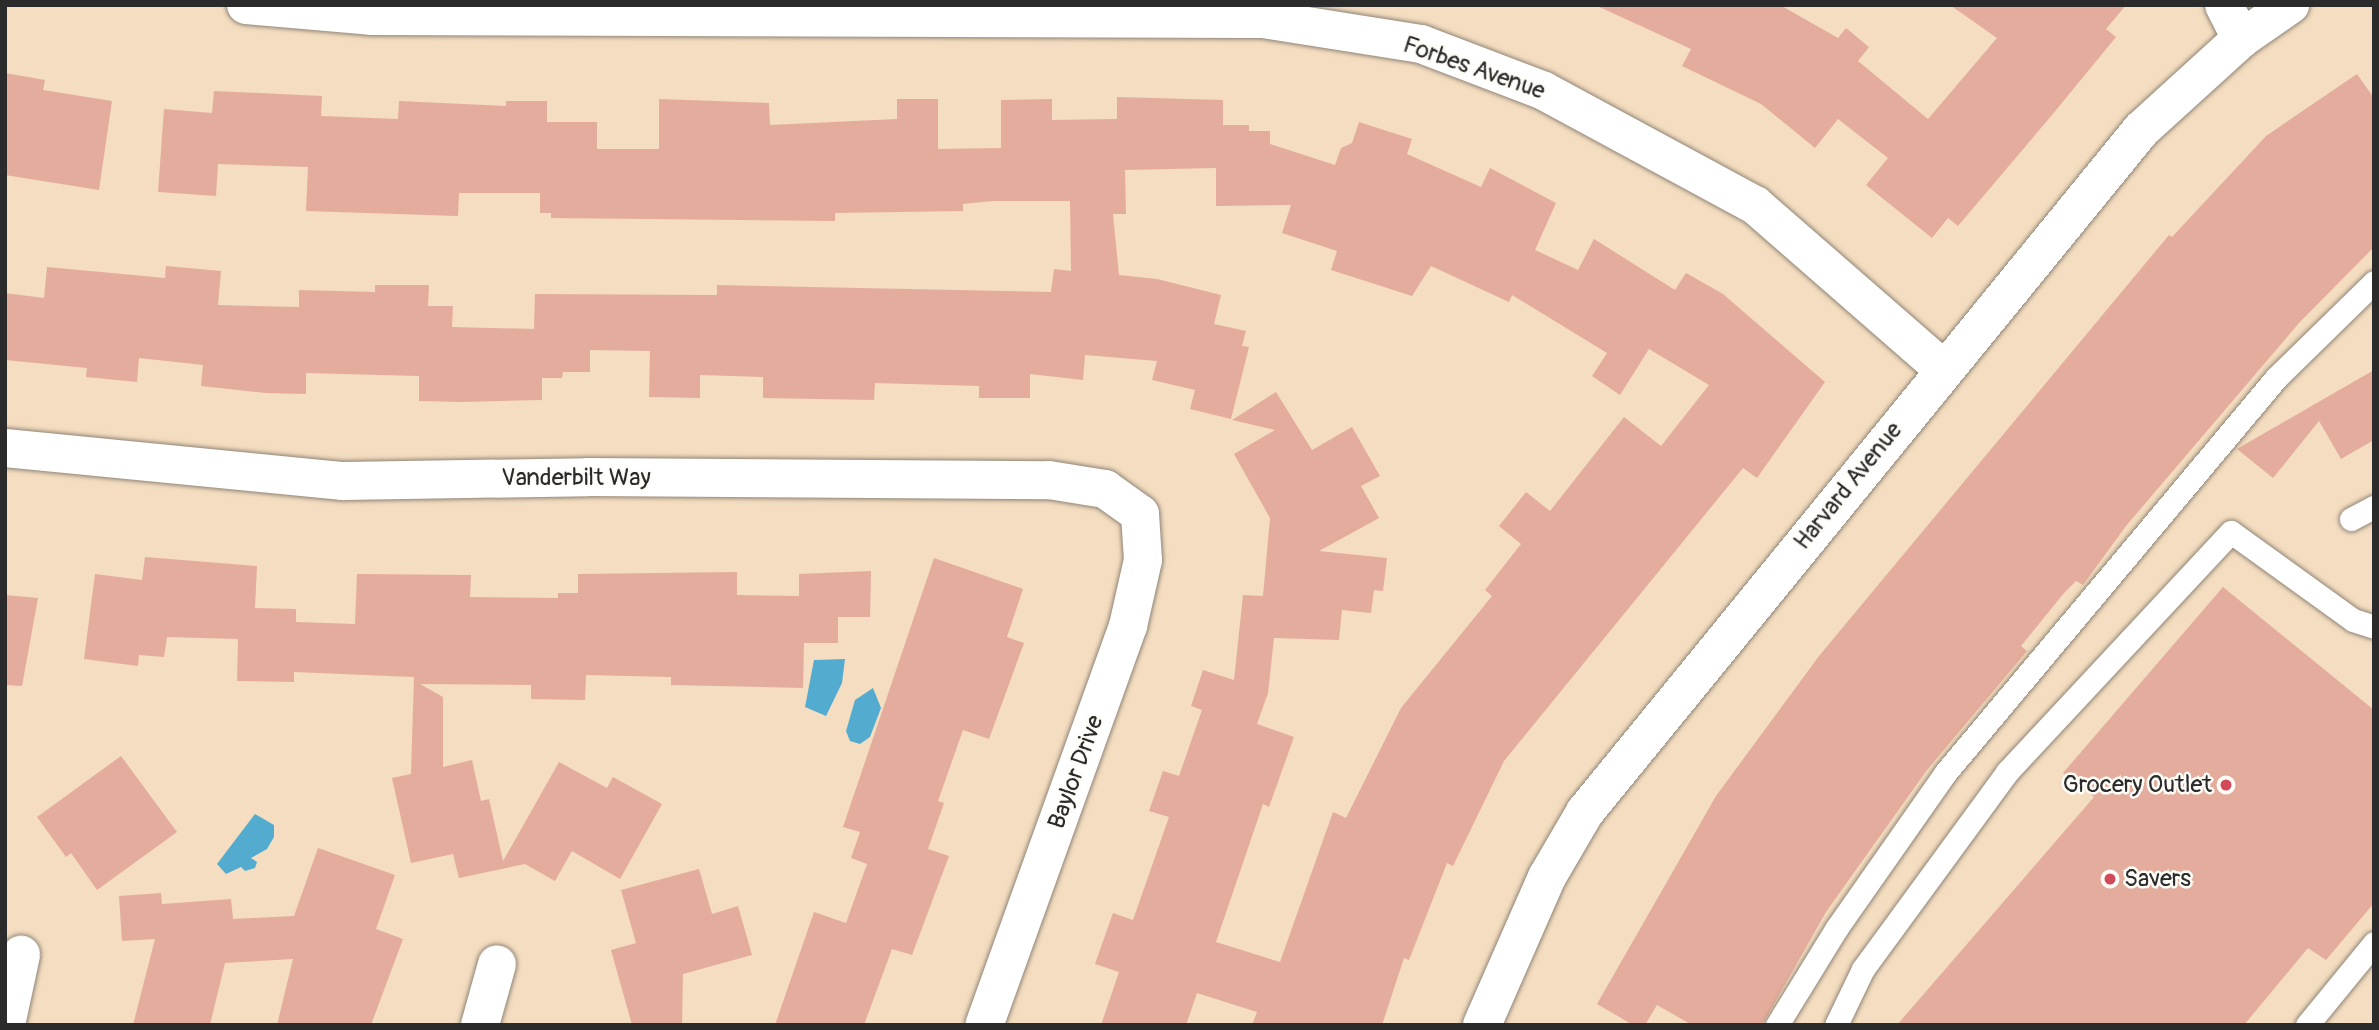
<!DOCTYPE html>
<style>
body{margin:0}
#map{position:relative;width:2379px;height:1030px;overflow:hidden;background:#f4ddc0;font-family:Pangolin,sans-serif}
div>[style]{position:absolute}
.water>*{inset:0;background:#53acd0}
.building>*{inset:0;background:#e4ac9c}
.roads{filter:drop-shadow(0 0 2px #908476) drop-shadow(0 0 2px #908476)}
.service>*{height:23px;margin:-11.5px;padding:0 11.5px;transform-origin:11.5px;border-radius:11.5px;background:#fff}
.minor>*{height:38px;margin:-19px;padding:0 19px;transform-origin:19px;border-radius:19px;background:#fff}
.dots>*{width:19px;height:19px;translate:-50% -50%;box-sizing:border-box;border:4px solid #fdfcf7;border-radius:50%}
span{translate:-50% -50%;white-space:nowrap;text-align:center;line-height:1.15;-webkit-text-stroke:5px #fdfcf7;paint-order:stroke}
.street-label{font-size:24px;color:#2b2b2b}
.poi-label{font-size:24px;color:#2b2b2b}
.right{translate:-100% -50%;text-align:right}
.left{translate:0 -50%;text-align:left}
.frame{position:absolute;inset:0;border:7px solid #2b2b2b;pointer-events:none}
</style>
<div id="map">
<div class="water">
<div style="clip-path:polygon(845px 659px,842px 683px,826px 716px,805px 707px,814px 660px)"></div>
<div style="clip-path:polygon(873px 688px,881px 708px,870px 737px,860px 744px,850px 741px,846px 731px,855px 700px)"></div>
<div style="clip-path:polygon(255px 814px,274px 825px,274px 837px,267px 849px,251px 858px,257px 862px,255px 868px,245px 871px,241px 867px,226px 874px,217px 864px)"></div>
</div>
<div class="building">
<div style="clip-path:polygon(1595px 5px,1780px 5px,1838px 38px,1846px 28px,1869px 47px,1858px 61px,1928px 119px,1997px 38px,1950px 5px,2126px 5px,2106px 29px,2116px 37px,2052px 115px,1958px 226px,1948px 218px,1932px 238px,1866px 185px,1888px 158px,1838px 119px,1815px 148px,1761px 104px,1682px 66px,1691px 49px)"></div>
<div style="clip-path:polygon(5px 73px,45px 80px,43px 90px,112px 101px,99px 190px,5px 175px)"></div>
<div style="clip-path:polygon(2357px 74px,2374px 98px,2374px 247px,2299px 323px,2126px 526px,2083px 585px,2076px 581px,2064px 593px,2021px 646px,2027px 651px,1927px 770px,1826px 912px,1762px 1025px,1692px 1025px,1657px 1005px,1645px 1025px,1633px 1025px,1597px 1004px,1716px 796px,1819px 656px,2169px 235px,2172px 237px,2266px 136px)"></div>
<div style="clip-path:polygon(214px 91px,322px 96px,321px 116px,398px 119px,399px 101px,506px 106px,506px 101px,547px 101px,547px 122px,597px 122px,597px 149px,659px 149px,659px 99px,769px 103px,770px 125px,897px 119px,897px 99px,938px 99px,938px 149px,1001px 148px,1001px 100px,1052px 99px,1052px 120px,1117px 119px,1117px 97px,1223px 100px,1223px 125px,1249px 125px,1249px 131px,1270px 131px,1270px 144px,1335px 165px,1341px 148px,1352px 143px,1359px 122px,1412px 139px,1407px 154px,1481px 187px,1490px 168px,1556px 203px,1535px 250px,1578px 270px,1594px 239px,1675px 290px,1686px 273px,1723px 294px,1825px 382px,1757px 478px,1743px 468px,1504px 761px,1453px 866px,1447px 863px,1409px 960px,1404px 958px,1382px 1025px,1252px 1025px,1257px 1012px,1197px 993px,1186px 1025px,1101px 1025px,1119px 972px,1095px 964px,1113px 913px,1133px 920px,1169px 817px,1149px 811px,1163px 771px,1179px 776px,1202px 710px,1191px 706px,1203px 670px,1234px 680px,1243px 595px,1263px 596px,1270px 518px,1234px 454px,1275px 430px,1232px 420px,1276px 392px,1312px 450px,1352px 427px,1380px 476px,1361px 486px,1379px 518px,1319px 551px,1387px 558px,1383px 591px,1374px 590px,1371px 613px,1342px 610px,1339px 640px,1274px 638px,1268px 693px,1257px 724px,1294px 737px,1269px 807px,1263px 804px,1216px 942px,1280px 962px,1333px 812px,1346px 818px,1401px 708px,1492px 596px,1485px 590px,1521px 544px,1499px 526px,1526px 492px,1550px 511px,1624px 417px,1661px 446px,1709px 385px,1649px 349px,1620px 395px,1592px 376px,1607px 353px,1512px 295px,1509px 302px,1431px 266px,1412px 296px,1331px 270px,1337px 251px,1282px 233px,1291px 205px,1216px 206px,1216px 168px,1125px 170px,1126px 214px,1113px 214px,1119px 275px,1157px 279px,1221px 295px,1214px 324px,1246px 331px,1242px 346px,1249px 347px,1231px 419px,1190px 409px,1195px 390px,1152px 380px,1157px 361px,1085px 355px,1083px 380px,1030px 374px,1030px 398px,979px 398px,979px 386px,875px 383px,874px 400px,763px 398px,763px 377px,700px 375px,700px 398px,649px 397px,650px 351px,590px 350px,590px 372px,563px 372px,562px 378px,542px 378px,542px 400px,462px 402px,419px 401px,419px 376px,306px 373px,306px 394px,266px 393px,201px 386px,203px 365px,139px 358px,137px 382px,86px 377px,87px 368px,5px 360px,5px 293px,44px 298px,47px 267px,165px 278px,166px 266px,221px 271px,218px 305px,299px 307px,299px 290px,375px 292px,375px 285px,429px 285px,428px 306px,453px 306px,452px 327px,534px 329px,535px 294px,717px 295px,717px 285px,1051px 292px,1054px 269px,1071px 271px,1070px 201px,993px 201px,963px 204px,963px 211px,835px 213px,835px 221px,551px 218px,551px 213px,540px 213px,540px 193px,459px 193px,458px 216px,306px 211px,308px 167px,218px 164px,216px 196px,158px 192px,164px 109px,212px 113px)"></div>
<div style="clip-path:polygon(2374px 370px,2374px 440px,2341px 459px,2319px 421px,2273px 478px,2237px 449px)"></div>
<div style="clip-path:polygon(145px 557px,257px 566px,255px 608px,296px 609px,296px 622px,355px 624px,357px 574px,471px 575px,470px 597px,558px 598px,558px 593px,578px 593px,578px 574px,737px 572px,737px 595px,799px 596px,799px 574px,871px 571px,870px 617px,838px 617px,838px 643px,804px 643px,803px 688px,671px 685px,671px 677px,586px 675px,585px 700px,531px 699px,531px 685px,420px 684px,443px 697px,443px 767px,472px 760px,481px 801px,489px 799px,503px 861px,559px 762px,607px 788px,613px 777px,662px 804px,620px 879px,572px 851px,555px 881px,525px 864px,459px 878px,453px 854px,411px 863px,392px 778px,411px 774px,414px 677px,294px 672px,294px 682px,237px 681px,238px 639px,167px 637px,164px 657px,139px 655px,138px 666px,84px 659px,95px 574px,142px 580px)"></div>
<div style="clip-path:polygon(934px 558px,1023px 589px,1007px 637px,1024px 643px,989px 739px,963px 730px,938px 801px,944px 803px,928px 849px,949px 856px,912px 955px,892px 949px,864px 1025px,775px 1025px,814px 912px,846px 923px,867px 864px,851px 858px,860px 832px,843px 827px)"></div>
<div style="clip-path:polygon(2223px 587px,2374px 710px,2374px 903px,2326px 960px,2308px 948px,2244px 1025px,1897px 1025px,2094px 797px,2063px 773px)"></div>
<div style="clip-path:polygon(5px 595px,38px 598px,22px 686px,5px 685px)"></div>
<div style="clip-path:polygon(121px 756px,177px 832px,97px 890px,71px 853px,66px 857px,37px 817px)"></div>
<div style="clip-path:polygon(318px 848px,395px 875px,376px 929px,403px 939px,371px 1025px,277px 1025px,293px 959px,225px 963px,210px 1025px,133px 1025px,155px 939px,122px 941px,119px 896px,161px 893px,162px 904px,231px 899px,233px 919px,294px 916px)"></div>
<div style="clip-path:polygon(699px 869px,712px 914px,738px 906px,752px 955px,683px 974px,682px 1025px,632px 1025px,611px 950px,636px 943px,621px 890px)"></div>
</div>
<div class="roads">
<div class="service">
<div style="left:2351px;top:519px;width:26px;rotate:-28deg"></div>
<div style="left:1777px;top:1025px;width:113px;rotate:-58.4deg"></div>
<div style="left:1836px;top:929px;width:192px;rotate:-55deg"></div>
<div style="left:1946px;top:772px;width:514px;rotate:-50.05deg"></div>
<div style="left:2276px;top:378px;width:137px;rotate:-44.4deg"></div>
<div style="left:1836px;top:1025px;width:62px;rotate:-64.3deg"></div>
<div style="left:1863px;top:969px;width:244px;rotate:-53.8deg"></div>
<div style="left:2007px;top:772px;width:328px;rotate:-47deg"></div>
<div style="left:2231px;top:532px;width:150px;rotate:35.8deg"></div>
<div style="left:2353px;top:620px;width:22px;rotate:18deg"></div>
<div style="left:2307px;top:1025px;width:106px;rotate:-50.7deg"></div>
</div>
<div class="minor">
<div style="left:246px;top:5px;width:125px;rotate:5deg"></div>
<div style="left:371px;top:16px;width:892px;rotate:0.19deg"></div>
<div style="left:1263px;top:19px;width:160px;rotate:9deg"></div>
<div style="left:1421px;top:44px;width:132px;rotate:20.9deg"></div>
<div style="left:1544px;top:91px;width:240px;rotate:28.4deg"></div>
<div style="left:1755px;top:205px;width:249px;rotate:41.1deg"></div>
<div style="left:2224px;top:5px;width:38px;rotate:63deg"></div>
<div style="left:5px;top:448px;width:340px;rotate:5.6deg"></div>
<div style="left:343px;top:481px;width:245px;rotate:-0.9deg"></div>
<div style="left:588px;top:477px;width:461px;rotate:0.4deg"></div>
<div style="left:1049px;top:480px;width:57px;rotate:9.1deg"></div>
<div style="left:1105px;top:489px;width:43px;rotate:35.5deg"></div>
<div style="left:1140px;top:514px;width:46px;rotate:86.3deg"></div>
<div style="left:1143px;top:560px;width:68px;rotate:102.8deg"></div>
<div style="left:1128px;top:626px;width:424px;rotate:109.8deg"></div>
<div style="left:6px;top:1025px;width:72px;rotate:-77.9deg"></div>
<div style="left:480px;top:1025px;width:63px;rotate:-74.4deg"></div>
<div style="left:1482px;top:1025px;width:162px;rotate:-66.3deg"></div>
<div style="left:1547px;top:877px;width:75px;rotate:-59.7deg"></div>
<div style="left:1585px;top:812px;width:880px;rotate:-50.81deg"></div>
<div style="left:2141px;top:130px;width:135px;rotate:-42.3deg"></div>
<div style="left:2241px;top:39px;width:60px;rotate:-34.8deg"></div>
</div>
</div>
<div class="dots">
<div style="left:2226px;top:785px;background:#d1495b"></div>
<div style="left:2110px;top:879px;background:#d1495b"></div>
</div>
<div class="street-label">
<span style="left:1474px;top:68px;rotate:19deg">Forbes Avenue</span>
<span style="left:576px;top:478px">Vanderbilt Way</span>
<span style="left:1848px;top:486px;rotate:-51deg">Harvard Avenue</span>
<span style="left:1076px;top:772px;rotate:-70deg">Baylor Drive</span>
</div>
<div class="poi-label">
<span class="right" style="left:2212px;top:785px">Grocery Outlet</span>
<span class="left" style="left:2124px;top:879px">Savers</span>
</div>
<div class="frame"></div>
</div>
